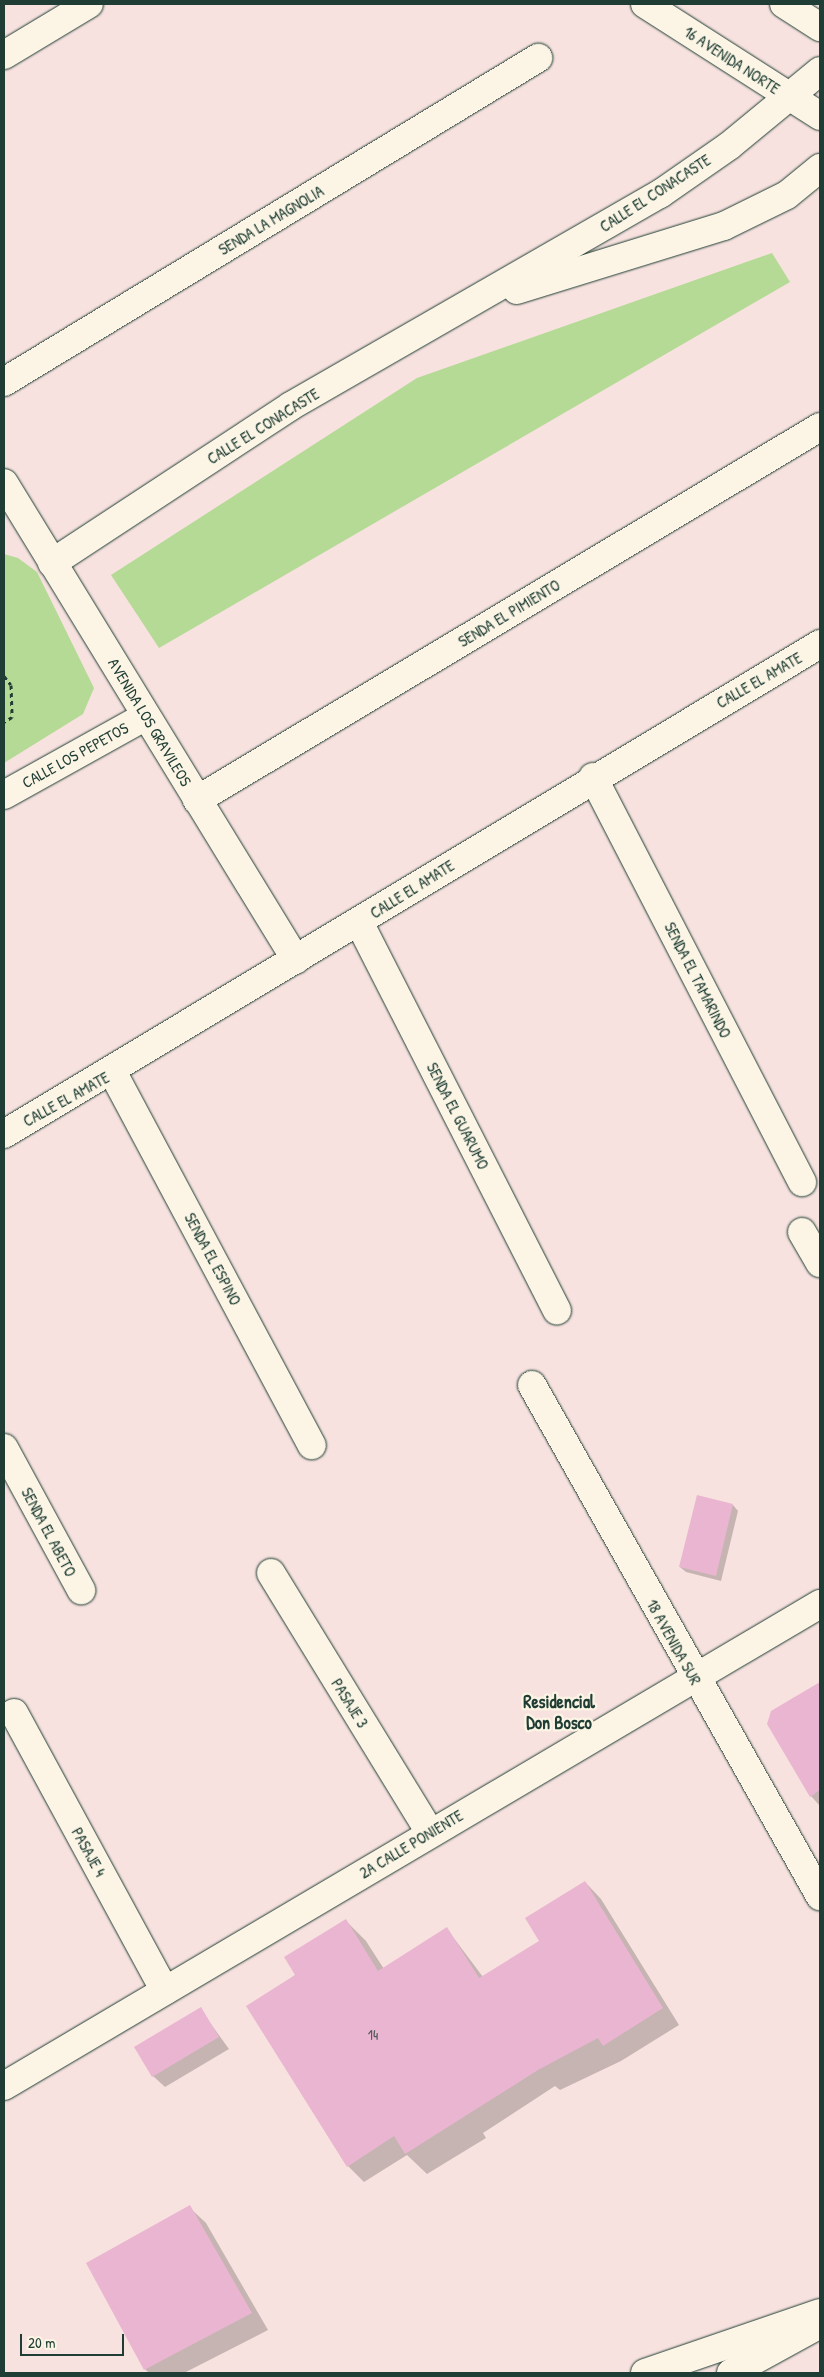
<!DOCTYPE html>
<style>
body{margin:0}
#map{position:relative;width:824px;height:2377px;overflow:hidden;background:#f7e2df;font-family:"Patrick Hand",sans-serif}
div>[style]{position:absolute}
.green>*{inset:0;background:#b4da95}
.shadow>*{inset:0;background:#0003}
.building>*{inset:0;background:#eab5d0}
.path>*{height:3px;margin-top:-1.5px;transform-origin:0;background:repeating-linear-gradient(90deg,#1f3d34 0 4px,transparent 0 8px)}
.roads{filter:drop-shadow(0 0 1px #1f3d34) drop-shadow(0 0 1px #1f3d34)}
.minor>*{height:28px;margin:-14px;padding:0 14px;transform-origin:14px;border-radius:14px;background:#fcf5e5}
.major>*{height:28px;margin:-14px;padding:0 14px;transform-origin:14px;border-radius:14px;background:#fcf5e5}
span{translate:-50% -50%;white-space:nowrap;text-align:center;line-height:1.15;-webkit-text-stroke:4.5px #fcf5e5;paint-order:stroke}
.number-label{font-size:14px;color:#525b5b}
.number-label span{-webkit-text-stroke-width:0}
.street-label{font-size:16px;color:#1f3d34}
.neighbourhood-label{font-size:18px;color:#1f3d34;font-weight:700}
.frame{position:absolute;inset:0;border:5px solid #1f3d34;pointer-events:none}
.scale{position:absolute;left:20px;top:2334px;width:104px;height:22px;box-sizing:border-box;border:2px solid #1f3d34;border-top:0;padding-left:6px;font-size:15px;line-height:18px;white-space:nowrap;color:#1f3d34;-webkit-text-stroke:4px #fcf5e5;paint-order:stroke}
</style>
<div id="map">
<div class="green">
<div style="clip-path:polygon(772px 253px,790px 282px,159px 648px,111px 575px,417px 378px)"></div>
<div style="clip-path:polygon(4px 554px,18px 558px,37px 572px,94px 688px,83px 714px,4px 763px)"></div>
</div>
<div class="shadow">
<div style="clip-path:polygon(733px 1505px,738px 1511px,721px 1581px,686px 1572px,680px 1567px)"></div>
<div style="clip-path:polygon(820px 1683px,820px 1806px,811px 1796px,772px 1712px)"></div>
<div style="clip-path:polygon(585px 1882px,601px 1899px,679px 2025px,621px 2061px,560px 2090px,555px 2086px,483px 2133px,486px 2138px,427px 2174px,407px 2155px,364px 2182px,348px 2166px,294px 1976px,346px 1921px,366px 1941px,384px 1969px,447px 1929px,483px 1977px,540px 1941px)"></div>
<div style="clip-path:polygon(200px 2009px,229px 2049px,165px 2087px,153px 2076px)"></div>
<div style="clip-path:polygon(189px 2207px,206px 2223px,268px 2330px,184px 2373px,149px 2373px,145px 2369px)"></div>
</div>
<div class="building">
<div style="clip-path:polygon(697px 1495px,733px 1504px,716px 1576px,679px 1567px)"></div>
<div style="clip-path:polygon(820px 1682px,820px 1790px,810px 1797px,767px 1724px,771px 1711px)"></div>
<div style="clip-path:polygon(585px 1881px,663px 2008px,603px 2046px,598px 2038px,538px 2070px,405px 2154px,394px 2136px,347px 2167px,246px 2006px,295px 1975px,284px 1957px,346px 1919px,378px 1971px,447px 1927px,479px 1978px,539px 1941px,525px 1918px)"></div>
<div style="clip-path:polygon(201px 2007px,219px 2037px,152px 2077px,134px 2047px)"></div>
<div style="clip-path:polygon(190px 2205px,252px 2313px,144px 2370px,86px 2263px)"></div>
</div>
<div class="path">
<div style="left:4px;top:676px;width:11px;rotate:52deg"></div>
<div style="left:11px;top:685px;width:32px;rotate:88deg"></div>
<div style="left:12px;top:717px;width:9px;rotate:148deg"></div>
</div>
<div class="roads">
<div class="minor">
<div style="left:645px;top:4px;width:208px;rotate:32.6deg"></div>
<div style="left:784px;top:4px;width:43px;rotate:32.6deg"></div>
<div style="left:4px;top:55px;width:99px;rotate:-31deg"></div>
<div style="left:517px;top:290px;width:217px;rotate:-17.2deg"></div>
<div style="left:724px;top:226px;width:70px;rotate:-26.2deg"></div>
<div style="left:787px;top:195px;width:43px;rotate:-39.3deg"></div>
<div style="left:4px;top:382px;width:625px;rotate:-31.25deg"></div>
<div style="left:4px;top:483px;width:559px;rotate:58.53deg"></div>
<div style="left:52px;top:563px;width:286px;rotate:-33.3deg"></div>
<div style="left:291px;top:406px;width:426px;rotate:-29.9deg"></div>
<div style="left:660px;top:194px;width:84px;rotate:-34.8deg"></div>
<div style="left:729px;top:146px;width:118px;rotate:-39.5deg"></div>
<div style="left:593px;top:777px;width:456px;rotate:62.7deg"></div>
<div style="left:4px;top:795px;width:162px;rotate:-29.1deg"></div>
<div style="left:197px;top:800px;width:726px;rotate:-30.91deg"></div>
<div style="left:359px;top:922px;width:436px;rotate:63deg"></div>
<div style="left:113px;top:1073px;width:422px;rotate:61.9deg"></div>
<div style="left:4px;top:1134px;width:952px;rotate:-30.98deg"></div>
<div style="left:802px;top:1232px;width:36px;rotate:60deg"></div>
<div style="left:532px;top:1385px;width:587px;rotate:60.59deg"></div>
<div style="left:4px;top:1448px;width:162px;rotate:61.5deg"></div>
<div style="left:271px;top:1573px;width:304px;rotate:58.5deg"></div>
<div style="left:14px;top:1713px;width:316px;rotate:61.5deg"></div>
<div style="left:731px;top:2373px;width:102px;rotate:-28.8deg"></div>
</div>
<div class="major">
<div style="left:4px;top:2086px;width:948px;rotate:-30.57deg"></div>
<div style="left:645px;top:2373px;width:185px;rotate:-18.9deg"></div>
</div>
</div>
<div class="number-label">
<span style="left:373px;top:2035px">14</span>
</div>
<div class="street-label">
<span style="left:732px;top:60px;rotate:33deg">16 AVENIDA NORTE</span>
<span style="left:655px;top:193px;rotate:-33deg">CALLE EL CONACASTE</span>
<span style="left:271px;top:220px;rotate:-31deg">SENDA LA MAGNOLIA</span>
<span style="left:263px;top:426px;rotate:-32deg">CALLE EL CONACASTE</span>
<span style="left:509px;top:613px;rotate:-31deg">SENDA EL PIMIENTO</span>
<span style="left:759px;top:680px;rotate:-30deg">CALLE EL AMATE</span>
<span style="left:150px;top:722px;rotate:59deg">AVENIDA LOS GRAVILEOS</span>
<span style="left:75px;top:755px;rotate:-29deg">CALLE LOS PEPETOS</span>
<span style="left:412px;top:889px;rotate:-32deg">CALLE EL AMATE</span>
<span style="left:698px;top:980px;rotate:63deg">SENDA EL TAMARINDO</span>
<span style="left:66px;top:1099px;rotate:-29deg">CALLE EL AMATE</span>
<span style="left:458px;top:1116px;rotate:63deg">SENDA EL GUARUMO</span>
<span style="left:213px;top:1259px;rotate:62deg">SENDA EL ESPINO</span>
<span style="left:49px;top:1532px;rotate:62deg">SENDA EL ABETO</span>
<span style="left:674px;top:1642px;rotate:61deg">18 AVENIDA SUR</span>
<span style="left:350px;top:1703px;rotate:58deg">PASAJE 3</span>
<span style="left:411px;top:1844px;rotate:-31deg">2A CALLE PONIENTE</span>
<span style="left:89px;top:1852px;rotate:61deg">PASAJE 4</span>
</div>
<div class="neighbourhood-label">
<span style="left:559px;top:1713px">Residencial<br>Don Bosco</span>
</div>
<div class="frame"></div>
<div class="scale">20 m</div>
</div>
